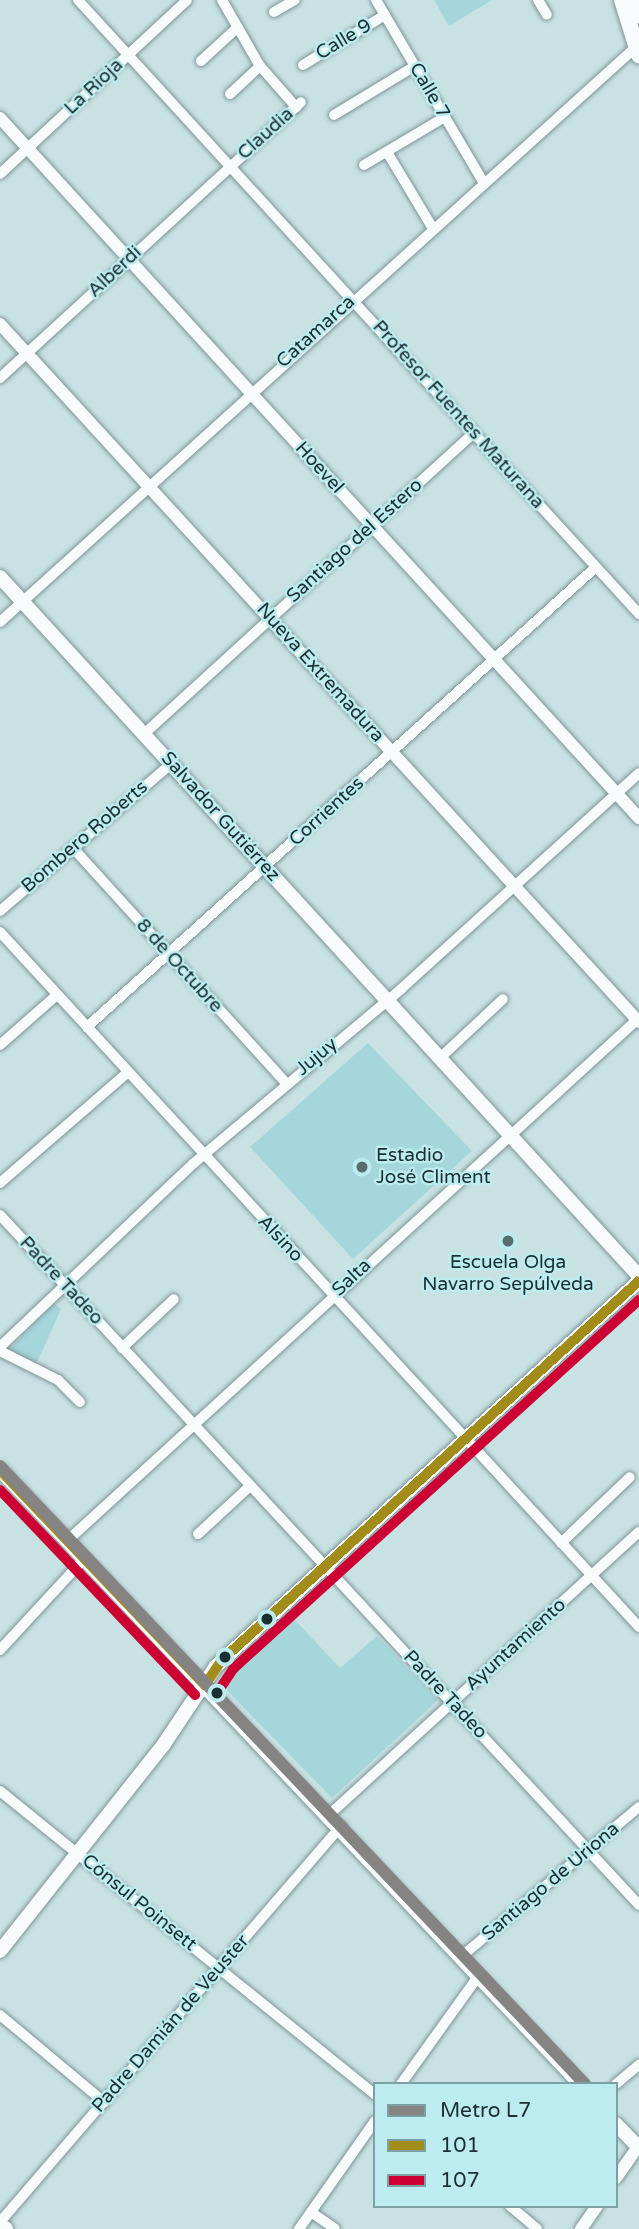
<!DOCTYPE html>
<meta charset="utf-8">
<style>
body{margin:0}
#map{position:relative;width:639px;height:2229px;overflow:hidden;background:#c8e2e4;font-family:"Varela Round",sans-serif}
div>[style]{position:absolute}
.green>*{inset:0;background:#a5d6db}
.roads{filter:drop-shadow(0 0 2px #809496) drop-shadow(0 0 2px #809496)}
.minor>*{height:10px;margin:-5px;padding:0 5px;transform-origin:5px;border-radius:5px;background:#f7fbfb}
.tertiary>*{height:12px;margin:-6px;padding:0 6px;transform-origin:6px;border-radius:6px;background:#f7fbfb}
.secondary>*{height:14px;margin:-7px;padding:0 7px;transform-origin:7px;border-radius:7px;background:#f7fbfb}
.primary>*{height:16px;margin:-8px;padding:0 8px;transform-origin:8px;border-radius:8px;background:#f7fbfb}
.bus-1>*{height:10px;margin:-5px;padding:0 5px;transform-origin:5px;border-radius:5px;background:#a28d1b}
.bus-2>*{height:10px;margin:-5px;padding:0 5px;transform-origin:5px;border-radius:5px;background:#c03}
.metro-1>*{height:12px;margin:-6px;padding:0 6px;transform-origin:6px;border-radius:6px;background:#868383}
.dots>*{width:19px;height:19px;translate:-50% -50%;box-sizing:border-box;border:4px solid #bcecf0;border-radius:50%}
span{translate:-50% -50%;white-space:nowrap;text-align:center;line-height:1.15;-webkit-text-stroke:5px #bcecf0;paint-order:stroke}
.street-label{font-size:19px;color:#1b2e30}
.poi-label{font-size:19px;color:#1b2e30}
.left{translate:0 -50%;text-align:left}
.legend{position:absolute;left:373px;top:2082px;width:245px;height:126px;box-sizing:border-box;background:#bcecf0;border:2px solid #7ca0a3;margin:0;padding:9px 12px;list-style:none;font-size:21px;color:#1b2e30}
.legend li{display:flex;align-items:center;gap:14px;height:35px}
.legend b{width:35px;border:2px solid #7ca0a3}
</style>
<div id="map">
<div class="green">
<div style="clip-path:polygon(434px 0,492px 0,449px 26px)"></div>
<div style="clip-path:polygon(368px 1043px,472px 1151px,353px 1259px,250px 1147px)"></div>
<div style="clip-path:polygon(54px 1303px,61px 1309px,36px 1365px,8px 1351px)"></div>
<div style="clip-path:polygon(293px 1618px,340px 1668px,377px 1636px,438px 1700px,332px 1798px,220px 1683px)"></div>
</div>
<div class="roads">
<div class="minor">
<div style="left:78px;top:0;width:832px;rotate:47.58deg"></div>
<div style="left:222px;top:0;width:76px;rotate:60.1deg"></div>
<div style="left:260px;top:66px;width:55px;rotate:48.7deg"></div>
<div style="left:376px;top:0;width:211px;rotate:59.5deg"></div>
<div style="left:538px;top:0;width:17px;rotate:59deg"></div>
<div style="left:274px;top:12px;width:24px;rotate:-30deg"></div>
<div style="left:201px;top:61px;width:50px;rotate:-42.6deg"></div>
<div style="left:303px;top:65px;width:96px;rotate:-31.4deg"></div>
<div style="left:230px;top:94px;width:41px;rotate:-43deg"></div>
<div style="left:334px;top:115px;width:95px;rotate:-31.2deg"></div>
<div style="left:387px;top:152px;width:87px;rotate:59deg"></div>
<div style="left:364px;top:165px;width:94px;rotate:-30.7deg"></div>
<div style="left:0;top:174px;width:255px;rotate:-42.9deg"></div>
<div style="left:0;top:378px;width:408px;rotate:-42.5deg"></div>
<div style="left:0;top:622px;width:857px;rotate:-42.12deg"></div>
<div style="left:144px;top:734px;width:447px;rotate:-42.4deg"></div>
<div style="left:73px;top:848px;width:317px;rotate:47.8deg"></div>
<div style="left:0;top:911px;width:225px;rotate:-40.7deg"></div>
<div style="left:0;top:932px;width:944px;rotate:47.4deg"></div>
<div style="left:87px;top:1027px;width:686px;rotate:-42.11deg"></div>
<div style="left:0;top:1045px;width:76px;rotate:-41.3deg"></div>
<div style="left:440px;top:1058px;width:86px;rotate:-43.1deg"></div>
<div style="left:0;top:1183px;width:169px;rotate:-40.9deg"></div>
<div style="left:0;top:1215px;width:940px;rotate:47.2deg"></div>
<div style="left:0;top:1347px;width:267px;rotate:-43.5deg"></div>
<div style="left:194px;top:1163px;width:270px;rotate:-40deg"></div>
<div style="left:401px;top:989px;width:321px;rotate:-42.2deg"></div>
<div style="left:122px;top:1348px;width:71px;rotate:-43.3deg"></div>
<div style="left:0;top:1351px;width:65px;rotate:26.6deg"></div>
<div style="left:58px;top:1380px;width:31px;rotate:45deg"></div>
<div style="left:198px;top:1534px;width:71px;rotate:-42.7deg"></div>
<div style="left:67px;top:1541px;width:775px;rotate:-42.44deg"></div>
<div style="left:561px;top:1543px;width:95px;rotate:-43.7deg"></div>
<div style="left:0;top:1650px;width:124px;rotate:-47.3deg"></div>
<div style="left:0;top:1791px;width:483px;rotate:39deg"></div>
<div style="left:330px;top:1814px;width:418px;rotate:-42.4deg"></div>
<div style="left:462px;top:1956px;width:231px;rotate:-40.1deg"></div>
<div style="left:0;top:2015px;width:136px;rotate:39.9deg"></div>
<div style="left:401px;top:2084px;width:134px;rotate:-54.4deg"></div>
<div style="left:616px;top:2084px;width:30px;rotate:-40deg"></div>
<div style="left:510px;top:2206px;width:35px;rotate:40deg"></div>
<div style="left:311px;top:2212px;width:29px;rotate:35deg"></div>
<div style="left:0;top:2222px;width:523px;rotate:-49.27deg"></div>
<div style="left:299px;top:2229px;width:132px;rotate:-54.9deg"></div>
</div>
<div class="tertiary">
<div style="left:0;top:118px;width:948px;rotate:47.61deg"></div>
<div style="left:0;top:324px;width:946px;rotate:47.53deg"></div>
<div style="left:616px;top:2178px;width:38px;rotate:-55deg"></div>
<div style="left:581px;top:2229px;width:28px;rotate:-55deg"></div>
</div>
<div class="secondary">
<div style="left:0;top:577px;width:947px;rotate:47.57deg"></div>
<div style="left:0;top:1470px;width:845px;rotate:46.63deg"></div>
<div style="left:0;top:1951px;width:264px;rotate:-51.6deg"></div>
<div style="left:164px;top:1744px;width:94px;rotate:-56.3deg"></div>
<div style="left:216px;top:1666px;width:572px;rotate:-42.31deg"></div>
<div style="left:616px;top:2124px;width:33px;rotate:46deg"></div>
</div>
<div class="primary">
<div style="left:622px;top:0;width:58px;rotate:72.8deg"></div>
<div style="left:634px;top:0;width:16px;rotate:72deg"></div>
<div style="left:0;top:2226px;width:6px;rotate:31deg"></div>
</div>
</div>
<div class="bus-1">
<div style="left:0;top:1470px;width:297px;rotate:46.4deg"></div>
<div style="left:205px;top:1685px;width:30px;rotate:-56deg"></div>
<div style="left:222px;top:1660px;width:563px;rotate:-42.27deg"></div>
</div>
<div class="bus-2">
<div style="left:0;top:1490px;width:283px;rotate:46.4deg"></div>
<div style="left:217px;top:1693px;width:29px;rotate:-56deg"></div>
<div style="left:233px;top:1669px;width:549px;rotate:-42.27deg"></div>
</div>
<div class="metro-1">
<div style="left:0;top:1466px;width:851px;rotate:46.57deg"></div>
</div>
<div class="dots">
<div style="left:362px;top:1167px;background:#586d6f"></div>
<div style="left:508px;top:1241px;background:#586d6f"></div>
<div style="left:267px;top:1619px;background:#1b2e30"></div>
<div style="left:225px;top:1657px;background:#1b2e30"></div>
<div style="left:217px;top:1693px;background:#1b2e30"></div>
</div>
<div class="street-label">
<span style="left:344px;top:40px;rotate:-31deg">Calle 9</span>
<span style="left:94px;top:87px;rotate:-43deg">La Rioja</span>
<span style="left:429px;top:91px;rotate:60deg">Calle 7</span>
<span style="left:266px;top:134px;rotate:-42deg">Claudia</span>
<span style="left:115px;top:272px;rotate:-43deg">Alberdi</span>
<span style="left:316px;top:332px;rotate:-42deg">Catamarca</span>
<span style="left:458px;top:415px;rotate:48deg">Profesor Fuentes Maturana</span>
<span style="left:319px;top:468px;rotate:48deg">Hoevel</span>
<span style="left:355px;top:541px;rotate:-42deg">Santiago del Estero</span>
<span style="left:320px;top:673px;rotate:48deg">Nueva Extremadura</span>
<span style="left:327px;top:812px;rotate:-42deg">Corrientes</span>
<span style="left:220px;top:817px;rotate:48deg">Salvador Gutiérrez</span>
<span style="left:85px;top:837px;rotate:-41deg">Bombero Roberts</span>
<span style="left:179px;top:966px;rotate:48deg">8 de Octubre</span>
<span style="left:317px;top:1057px;rotate:-40deg">Jujuy</span>
<span style="left:280px;top:1239px;rotate:47deg">Alsino</span>
<span style="left:352px;top:1278px;rotate:-43deg">Salta</span>
<span style="left:61px;top:1281px;rotate:47deg">Padre Tadeo</span>
<span style="left:516px;top:1645px;rotate:-42deg">Ayuntamiento</span>
<span style="left:445px;top:1695px;rotate:47deg">Padre Tadeo</span>
<span style="left:551px;top:1882px;rotate:-40deg">Santiago de Uriona</span>
<span style="left:139px;top:1903px;rotate:39deg">Cónsul Poinsett</span>
<span style="left:171px;top:2024px;rotate:-49deg">Padre Damián de Veuster</span>
</div>
<div class="poi-label">
<span class="left" style="left:376px;top:1167px">Estadio<br>José Climent</span>
<span style="left:508px;top:1274px">Escuela Olga<br>Navarro Sepúlveda</span>
</div>
<ul class="legend">
<li><b style="height:9px;background:#868383"></b>Metro L7</li>
<li><b style="height:9px;background:#a28d1b"></b>101</li>
<li><b style="height:9px;background:#c03"></b>107</li>
</ul>
</div>
